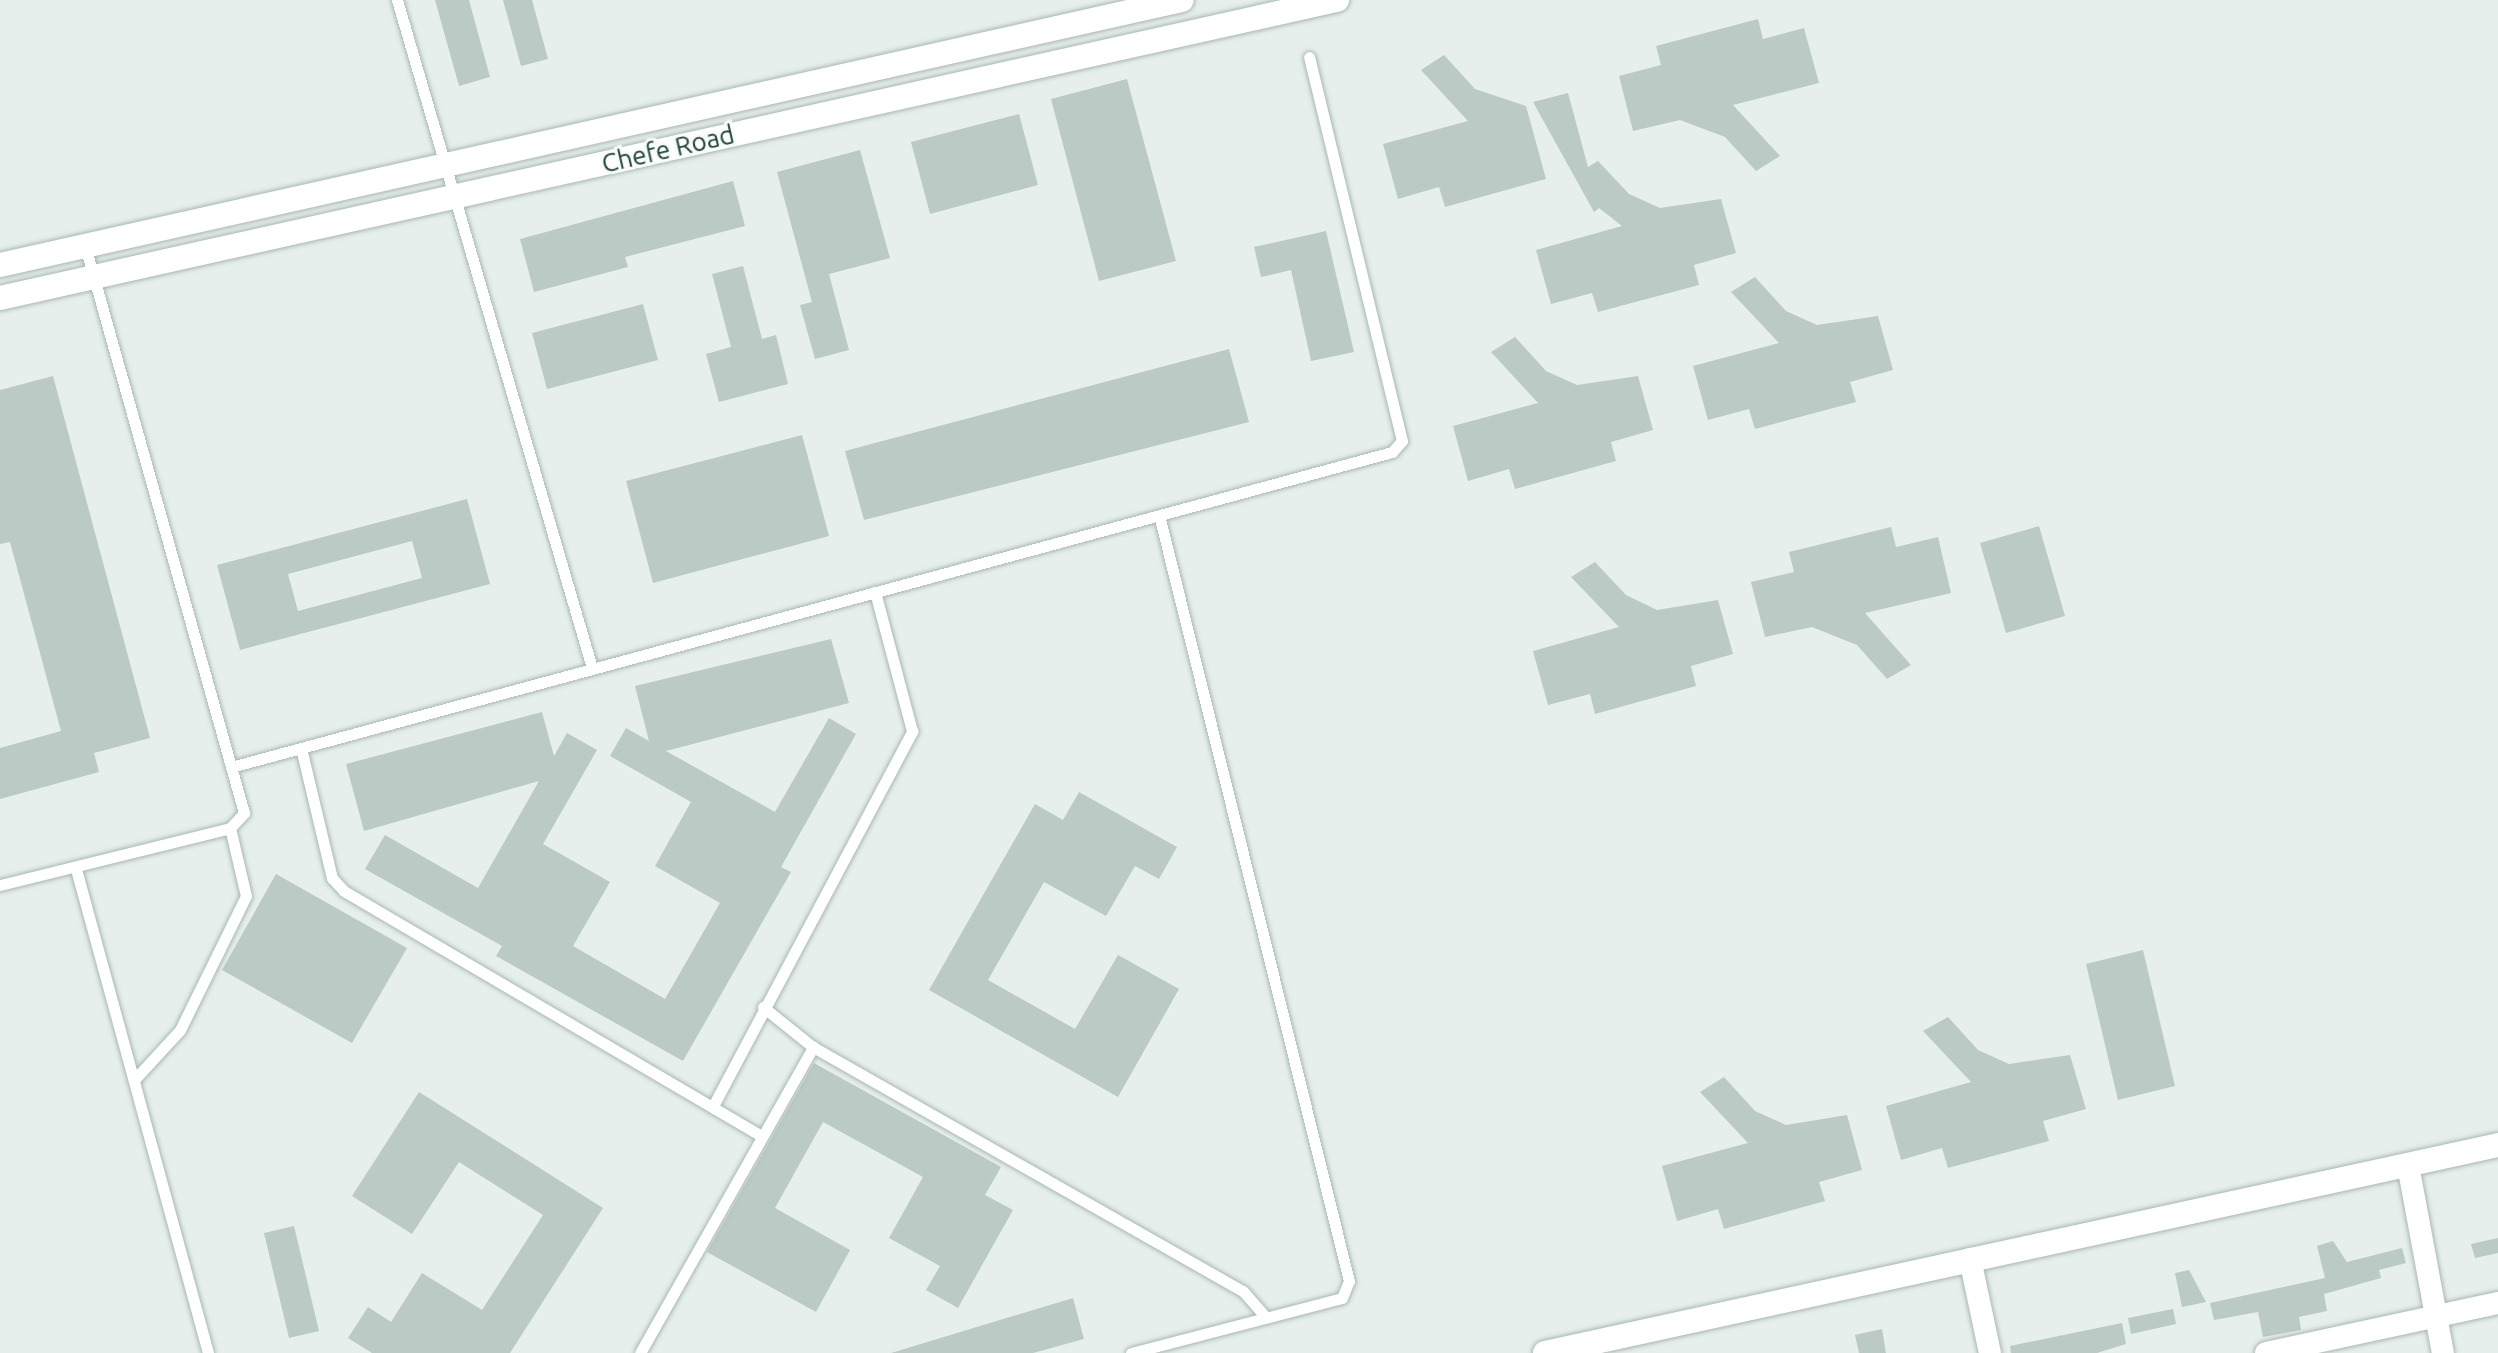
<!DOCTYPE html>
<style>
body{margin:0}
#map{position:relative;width:2498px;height:1353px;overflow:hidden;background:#e6efeb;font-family:Ubuntu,sans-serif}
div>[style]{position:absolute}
.building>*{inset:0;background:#bbcac4}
.roads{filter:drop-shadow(0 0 2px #a8b8b2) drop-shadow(0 0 2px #a8b8b2)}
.lane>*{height:11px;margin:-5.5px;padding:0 5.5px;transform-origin:5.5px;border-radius:5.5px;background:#fff}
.street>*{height:22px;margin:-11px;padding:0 11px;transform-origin:11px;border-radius:11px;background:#fff}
.secondary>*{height:24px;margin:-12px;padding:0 12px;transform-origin:12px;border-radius:12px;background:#fff}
span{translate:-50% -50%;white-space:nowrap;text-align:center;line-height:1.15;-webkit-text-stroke:6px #f7fbf9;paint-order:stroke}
.street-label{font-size:26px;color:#24423a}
</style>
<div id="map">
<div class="building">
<div style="clip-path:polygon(435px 0,469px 0,490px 77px,459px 86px)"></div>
<div style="clip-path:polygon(503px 0,532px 0,548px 59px,521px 66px)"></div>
<div style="clip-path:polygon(1758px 19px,1763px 39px,1804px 28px,1819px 83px,1733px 105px,1780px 156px,1756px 171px,1725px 137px,1680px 120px,1633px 131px,1619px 76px,1661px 65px,1656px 46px)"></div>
<div style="clip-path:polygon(1444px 55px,1475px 89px,1526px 106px,1546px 179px,1445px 207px,1439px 187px,1398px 199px,1383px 144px,1468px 121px,1421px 70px)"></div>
<div style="clip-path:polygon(1127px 79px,1176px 261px,1099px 281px,1051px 99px)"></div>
<div style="clip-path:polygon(1568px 93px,1588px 167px,1598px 161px,1629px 194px,1660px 208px,1721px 199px,1736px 253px,1694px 265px,1699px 285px,1598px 312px,1592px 293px,1551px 304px,1536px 250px,1622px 226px,1599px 208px,1594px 212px,1533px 102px)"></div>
<div style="clip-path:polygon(1019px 114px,1038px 185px,930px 214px,911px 142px)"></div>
<div style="clip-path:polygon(860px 150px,890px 258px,829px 274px,849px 350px,815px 359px,800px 305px,812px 302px,777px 172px)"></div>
<div style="clip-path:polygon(733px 181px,745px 226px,625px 257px,628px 267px,534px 292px,520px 239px)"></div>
<div style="clip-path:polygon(1326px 231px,1354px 352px,1311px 361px,1291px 270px,1261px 277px,1254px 247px)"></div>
<div style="clip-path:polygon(743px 266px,762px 339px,776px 335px,788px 384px,719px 402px,706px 354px,731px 347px,712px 274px)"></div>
<div style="clip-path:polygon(1755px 277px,1786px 311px,1817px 325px,1878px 316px,1893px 370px,1850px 382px,1856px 402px,1755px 429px,1749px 409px,1708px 420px,1693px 366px,1779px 343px,1731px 292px)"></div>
<div style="clip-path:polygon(643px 304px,658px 360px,547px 389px,532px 333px)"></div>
<div style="clip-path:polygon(1515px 337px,1546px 371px,1577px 385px,1638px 376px,1653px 430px,1611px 442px,1616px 461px,1515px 489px,1509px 469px,1468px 481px,1453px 426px,1538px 403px,1491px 352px)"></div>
<div style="clip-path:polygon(1229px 349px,1249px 422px,864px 520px,845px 451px)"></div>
<div style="clip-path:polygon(53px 376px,150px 738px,94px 753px,99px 772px,0 799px,0 748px,61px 731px,10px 542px,0 544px,0 390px)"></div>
<div style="clip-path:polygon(802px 435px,829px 536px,653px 583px,626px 481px)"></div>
<div style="clip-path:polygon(evenodd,467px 499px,490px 584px,240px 650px,217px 565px,467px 499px,412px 541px,422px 578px,298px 611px,288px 574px,412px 541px)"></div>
<div style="clip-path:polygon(2039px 526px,2065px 616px,2006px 633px,1980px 543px)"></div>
<div style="clip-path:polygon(1891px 527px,1896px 547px,1938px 537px,1951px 593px,1865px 613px,1911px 665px,1887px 679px,1857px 645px,1812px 627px,1765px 637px,1751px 582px,1794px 572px,1789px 552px)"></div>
<div style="clip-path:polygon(1595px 562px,1626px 595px,1657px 610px,1718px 600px,1733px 654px,1691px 666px,1696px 686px,1595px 714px,1590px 694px,1548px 705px,1533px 651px,1619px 627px,1571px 577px)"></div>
<div style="clip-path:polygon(831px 639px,849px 703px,666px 751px,775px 812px,829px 718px,856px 734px,781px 867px,791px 872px,683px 1061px,496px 956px,502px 946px,365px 869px,385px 835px,478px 888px,539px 781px,364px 831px,346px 764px,542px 712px,554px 756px,567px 733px,597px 750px,543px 844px,610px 882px,573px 946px,665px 999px,720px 903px,655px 866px,691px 802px,610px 756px,626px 728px,649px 741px,635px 686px)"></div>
<div style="clip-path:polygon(1079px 792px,1177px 847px,1159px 879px,1135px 866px,1106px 916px,1044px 882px,988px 980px,1075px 1029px,1118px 955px,1179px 989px,1118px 1097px,929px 990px,1035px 804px,1063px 820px)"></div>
<div style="clip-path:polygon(276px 874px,407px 948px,352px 1043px,222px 970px)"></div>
<div style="clip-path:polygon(2143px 950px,2175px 1086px,2118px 1100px,2086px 964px)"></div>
<div style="clip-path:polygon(1948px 1017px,1978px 1050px,2009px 1064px,2070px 1055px,2086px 1109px,2043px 1121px,2049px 1141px,1948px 1168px,1942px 1148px,1901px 1160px,1886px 1106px,1971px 1082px,1923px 1031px)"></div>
<div style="clip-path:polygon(814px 1063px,1001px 1167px,985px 1195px,1013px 1210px,958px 1308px,926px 1290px,940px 1266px,889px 1238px,923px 1177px,823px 1122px,775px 1208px,850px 1250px,816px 1312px,707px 1252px)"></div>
<div style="clip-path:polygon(1724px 1077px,1755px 1111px,1786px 1125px,1847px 1115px,1862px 1170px,1819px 1182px,1825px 1201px,1724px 1229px,1718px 1209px,1677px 1221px,1662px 1166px,1748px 1143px,1700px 1092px)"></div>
<div style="clip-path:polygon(419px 1092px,603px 1208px,510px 1353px,372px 1353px,348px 1338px,368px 1307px,391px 1322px,422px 1273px,482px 1310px,543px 1215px,459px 1162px,412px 1234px,352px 1196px)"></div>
<div style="clip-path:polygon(294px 1226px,319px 1331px,289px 1338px,264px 1233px)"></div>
<div style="clip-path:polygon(2498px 1238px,2498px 1253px,2475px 1258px,2471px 1244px)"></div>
<div style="clip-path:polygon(2333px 1241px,2347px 1262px,2402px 1248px,2406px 1263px,2379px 1270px,2381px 1278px,2324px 1294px,2327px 1311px,2299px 1317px,2301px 1330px,2263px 1337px,2258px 1312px,2214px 1320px,2210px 1303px,2325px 1278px,2317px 1246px)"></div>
<div style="clip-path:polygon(2189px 1270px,2206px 1302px,2182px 1307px,2175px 1273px)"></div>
<div style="clip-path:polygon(1073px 1298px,1084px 1339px,1033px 1353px,891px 1353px)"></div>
<div style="clip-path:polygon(2173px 1309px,2176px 1324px,2131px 1334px,2128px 1318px)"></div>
<div style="clip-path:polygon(2122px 1323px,2126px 1344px,2097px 1353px,2011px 1353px,2010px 1346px)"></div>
<div style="clip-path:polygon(1882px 1329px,1886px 1353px,1859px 1353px,1855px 1335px)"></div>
</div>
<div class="roads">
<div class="lane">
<div style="left:397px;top:0;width:696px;rotate:73.73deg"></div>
<div style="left:301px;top:748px;width:134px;rotate:76.6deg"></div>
<div style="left:332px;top:878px;width:18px;rotate:47deg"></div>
<div style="left:344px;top:891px;width:481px;rotate:30.4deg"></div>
<div style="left:231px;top:767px;width:1203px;rotate:-15.18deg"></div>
<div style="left:1392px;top:452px;width:15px;rotate:-48deg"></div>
<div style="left:1402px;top:441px;width:395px;rotate:-103.6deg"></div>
<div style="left:76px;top:869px;width:502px;rotate:74.74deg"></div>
<div style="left:0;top:885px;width:237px;rotate:-13.9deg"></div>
<div style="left:230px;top:828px;width:21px;rotate:-47deg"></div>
<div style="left:244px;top:813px;width:589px;rotate:-105.66deg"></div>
<div style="left:763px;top:1007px;width:64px;rotate:38.7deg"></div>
<div style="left:813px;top:1047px;width:494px;rotate:29.6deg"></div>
<div style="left:1243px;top:1291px;width:35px;rotate:49deg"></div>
<div style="left:134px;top:1080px;width:68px;rotate:-47.4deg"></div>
<div style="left:180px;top:1030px;width:149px;rotate:-63.8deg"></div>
<div style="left:246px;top:896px;width:70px;rotate:-103.2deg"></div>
<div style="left:713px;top:1106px;width:425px;rotate:-62deg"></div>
<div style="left:912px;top:731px;width:144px;rotate:-104.9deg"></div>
<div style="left:640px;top:1353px;width:352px;rotate:-60.5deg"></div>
<div style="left:1131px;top:1353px;width:218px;rotate:-14.6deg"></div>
<div style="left:1342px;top:1298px;width:18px;rotate:-68deg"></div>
<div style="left:1349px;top:1281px;width:789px;rotate:-103.93deg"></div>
</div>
<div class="street">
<div style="left:2408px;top:1165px;width:191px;rotate:79.5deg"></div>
<div style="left:1970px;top:1259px;width:96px;rotate:78deg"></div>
<div style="left:2266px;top:1353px;width:237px;rotate:-12.2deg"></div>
</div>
<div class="secondary">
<div style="left:0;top:265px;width:1211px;rotate:-12.64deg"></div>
<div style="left:0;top:298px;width:1370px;rotate:-12.57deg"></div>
<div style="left:1545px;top:1353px;width:975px;rotate:-12.31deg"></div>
</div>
</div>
<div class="street-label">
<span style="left:668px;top:149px;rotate:-13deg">Chefe Road</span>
</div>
</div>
